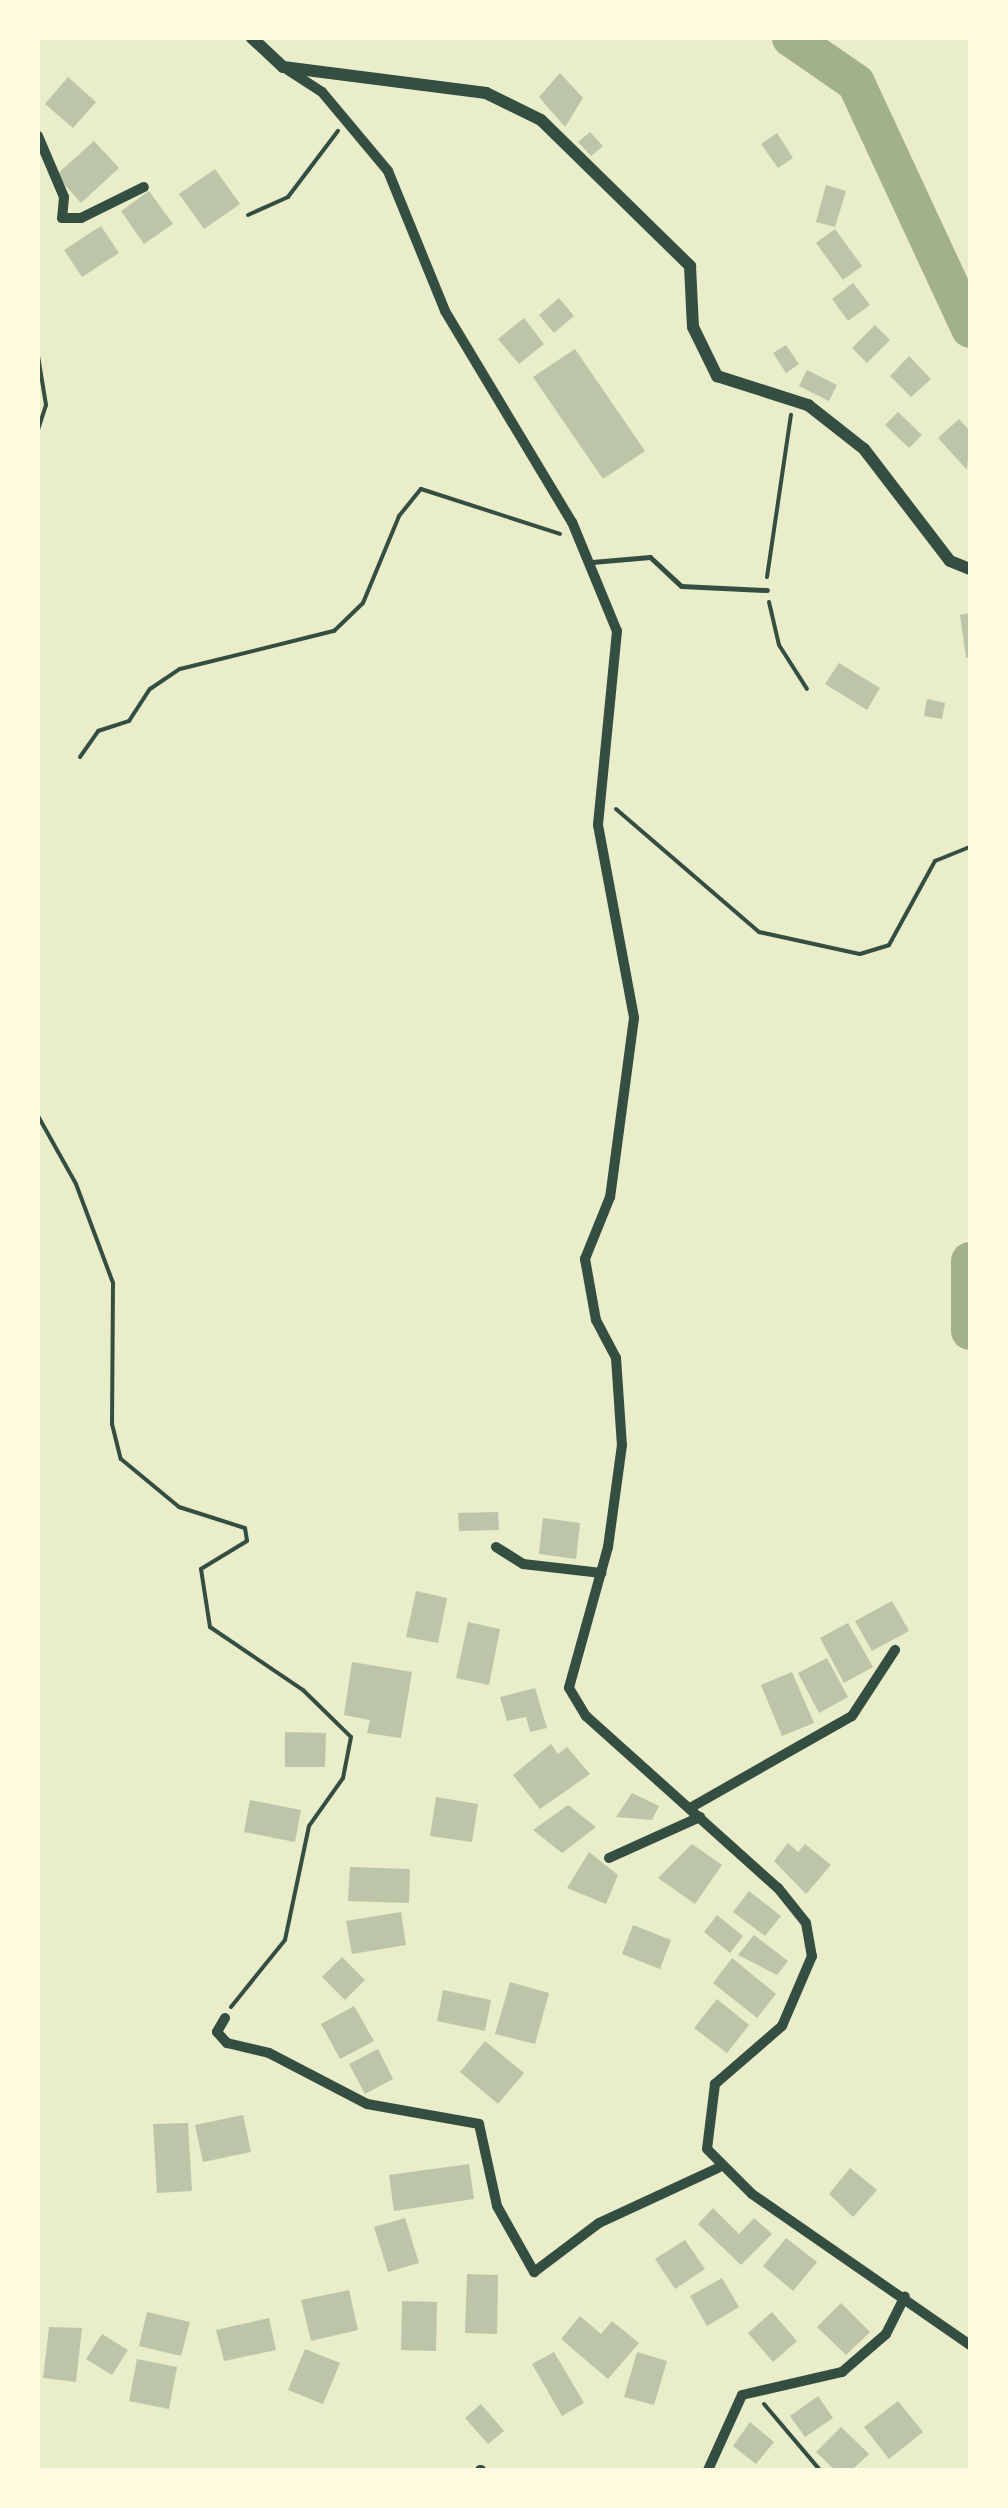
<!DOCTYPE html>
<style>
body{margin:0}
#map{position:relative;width:1008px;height:2508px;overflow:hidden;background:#e9edc9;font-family:"Work Sans",sans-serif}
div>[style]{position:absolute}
.river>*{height:38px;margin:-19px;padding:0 19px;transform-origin:19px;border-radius:19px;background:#a3b18a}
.building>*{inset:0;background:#bcc5a7}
.path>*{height:4px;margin:-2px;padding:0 2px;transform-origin:2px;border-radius:2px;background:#344e41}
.service>*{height:5px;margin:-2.5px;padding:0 2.5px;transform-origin:2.5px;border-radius:2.5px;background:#344e41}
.minor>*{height:10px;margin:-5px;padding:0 5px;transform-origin:5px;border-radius:5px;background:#344e41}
.tertiary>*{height:12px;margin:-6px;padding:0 6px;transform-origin:6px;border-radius:6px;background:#344e41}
span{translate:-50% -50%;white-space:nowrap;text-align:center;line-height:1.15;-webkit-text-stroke:10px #fefae0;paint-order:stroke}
.frame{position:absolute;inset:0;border:40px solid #fefae0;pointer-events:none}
</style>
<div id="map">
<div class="river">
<div style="left:791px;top:38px;width:79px;rotate:34.7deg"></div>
<div style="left:856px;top:83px;width:271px;rotate:65.1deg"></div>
<div style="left:970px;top:1261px;width:70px;rotate:90deg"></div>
</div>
<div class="building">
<div style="clip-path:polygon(560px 73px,583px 98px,565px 127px,539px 97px)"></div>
<div style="clip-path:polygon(68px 77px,96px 102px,73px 128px,45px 104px)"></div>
<div style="clip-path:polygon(590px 132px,603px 146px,591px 156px,578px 142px)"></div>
<div style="clip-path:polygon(777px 133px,793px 158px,778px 168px,761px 144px)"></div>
<div style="clip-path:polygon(94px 141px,119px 168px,81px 203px,56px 175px)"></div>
<div style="clip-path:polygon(215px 169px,240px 204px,204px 229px,179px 194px)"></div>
<div style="clip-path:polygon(826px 185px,846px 191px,835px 227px,816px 222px)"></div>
<div style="clip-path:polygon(149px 191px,173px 224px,144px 244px,121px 211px)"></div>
<div style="clip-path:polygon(101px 226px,119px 253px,82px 277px,64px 250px)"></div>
<div style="clip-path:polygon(835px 229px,862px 266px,843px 280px,816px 243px)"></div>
<div style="clip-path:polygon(853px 283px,870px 305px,848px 321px,832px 299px)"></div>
<div style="clip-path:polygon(559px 298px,574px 316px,554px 333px,539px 315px)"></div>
<div style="clip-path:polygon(524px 318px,544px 344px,519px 364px,498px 339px)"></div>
<div style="clip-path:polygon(875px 325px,890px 340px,867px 363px,852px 348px)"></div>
<div style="clip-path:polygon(786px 345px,799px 364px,786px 373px,773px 353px)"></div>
<div style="clip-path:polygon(575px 349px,645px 451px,603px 479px,533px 377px)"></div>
<div style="clip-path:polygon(909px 356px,931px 379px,911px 397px,890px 376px)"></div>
<div style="clip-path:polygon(807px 370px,837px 385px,829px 401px,799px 386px)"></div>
<div style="clip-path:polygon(898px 412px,922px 435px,909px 448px,885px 425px)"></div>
<div style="clip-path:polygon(959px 419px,970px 431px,967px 470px,938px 438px)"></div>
<div style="clip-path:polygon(970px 613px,970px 657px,966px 658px,960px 615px)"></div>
<div style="clip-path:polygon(839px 663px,880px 688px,867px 710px,825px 684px)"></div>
<div style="clip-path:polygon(927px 699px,945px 703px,942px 719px,924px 716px)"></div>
<div style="clip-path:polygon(498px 1512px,499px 1530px,459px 1531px,458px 1513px)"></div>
<div style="clip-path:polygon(543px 1518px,580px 1523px,576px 1559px,539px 1554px)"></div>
<div style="clip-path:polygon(416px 1591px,447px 1598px,438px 1643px,406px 1637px)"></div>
<div style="clip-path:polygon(892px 1601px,909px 1631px,872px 1651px,855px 1621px)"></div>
<div style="clip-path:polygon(468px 1622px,500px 1629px,489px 1685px,456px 1678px)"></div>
<div style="clip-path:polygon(848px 1623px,873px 1667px,844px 1683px,820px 1638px)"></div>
<div style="clip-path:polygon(827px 1658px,848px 1697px,819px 1713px,798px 1673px)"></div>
<div style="clip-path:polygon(352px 1662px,412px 1672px,401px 1738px,367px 1733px,370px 1720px,344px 1715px)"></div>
<div style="clip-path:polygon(792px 1672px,814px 1723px,782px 1736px,761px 1685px)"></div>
<div style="clip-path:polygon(535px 1688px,547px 1728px,530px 1732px,526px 1717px,507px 1721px,500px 1697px)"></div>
<div style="clip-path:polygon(285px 1732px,326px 1733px,325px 1767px,285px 1767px)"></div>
<div style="clip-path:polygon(551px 1744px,558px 1754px,567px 1747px,590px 1774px,540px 1809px,513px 1775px)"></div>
<div style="clip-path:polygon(632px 1793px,659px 1806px,652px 1820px,616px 1817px)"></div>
<div style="clip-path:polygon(436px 1797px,478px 1804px,472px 1842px,430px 1836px)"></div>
<div style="clip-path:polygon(250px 1800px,301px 1810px,295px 1842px,244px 1832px)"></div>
<div style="clip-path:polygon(568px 1805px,596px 1827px,562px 1853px,533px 1830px)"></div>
<div style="clip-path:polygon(788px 1843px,798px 1852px,805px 1844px,831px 1865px,806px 1894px,774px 1861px)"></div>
<div style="clip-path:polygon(692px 1844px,722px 1865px,695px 1904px,658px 1878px)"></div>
<div style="clip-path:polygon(589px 1852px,618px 1875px,606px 1904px,567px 1888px)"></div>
<div style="clip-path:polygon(350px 1867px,410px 1869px,409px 1903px,348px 1901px)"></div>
<div style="clip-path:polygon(749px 1891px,781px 1916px,765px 1936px,733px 1912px)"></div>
<div style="clip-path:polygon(401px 1912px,406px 1945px,352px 1954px,346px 1921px)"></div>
<div style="clip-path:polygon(717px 1915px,743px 1936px,730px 1953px,704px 1932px)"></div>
<div style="clip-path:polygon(633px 1925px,671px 1940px,660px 1969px,622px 1954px)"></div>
<div style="clip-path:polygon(754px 1935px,788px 1961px,777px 1975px,738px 1955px)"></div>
<div style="clip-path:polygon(342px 1957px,365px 1980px,345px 2000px,322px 1977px)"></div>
<div style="clip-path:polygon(732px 1958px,776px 1994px,757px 2018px,713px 1983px)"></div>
<div style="clip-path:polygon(510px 1982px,549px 1993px,535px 2044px,495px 2034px)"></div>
<div style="clip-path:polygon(443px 1990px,491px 2000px,485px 2031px,437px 2021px)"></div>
<div style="clip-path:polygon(717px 1999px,749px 2025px,727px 2053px,694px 2028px)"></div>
<div style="clip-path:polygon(354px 2006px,374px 2041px,340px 2059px,321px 2024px)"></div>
<div style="clip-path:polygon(485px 2041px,524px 2073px,498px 2104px,460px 2072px)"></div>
<div style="clip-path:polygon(378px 2049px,393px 2079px,365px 2094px,349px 2064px)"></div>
<div style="clip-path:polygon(243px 2115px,251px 2152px,203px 2162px,195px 2125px)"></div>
<div style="clip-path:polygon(188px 2123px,192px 2191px,157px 2193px,153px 2124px)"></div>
<div style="clip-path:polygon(469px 2164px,474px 2199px,394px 2211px,389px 2175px)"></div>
<div style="clip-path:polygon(850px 2168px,877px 2190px,853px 2217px,829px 2194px)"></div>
<div style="clip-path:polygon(713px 2208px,739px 2234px,754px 2218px,772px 2234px,741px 2265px,698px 2224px)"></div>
<div style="clip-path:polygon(405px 2218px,419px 2263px,388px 2272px,374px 2227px)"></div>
<div style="clip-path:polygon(786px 2238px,817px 2262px,793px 2291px,763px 2266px)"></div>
<div style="clip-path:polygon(685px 2240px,705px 2269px,675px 2289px,655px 2259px)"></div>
<div style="clip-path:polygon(467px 2274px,498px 2275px,497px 2334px,465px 2333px)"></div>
<div style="clip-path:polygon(722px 2278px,739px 2307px,707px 2326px,690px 2296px)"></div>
<div style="clip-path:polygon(349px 2290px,358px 2330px,311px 2341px,301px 2300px)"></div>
<div style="clip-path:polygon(402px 2301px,437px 2302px,436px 2351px,401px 2350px)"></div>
<div style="clip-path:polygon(841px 2303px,870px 2332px,846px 2355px,817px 2327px)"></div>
<div style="clip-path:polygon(147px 2312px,190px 2322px,181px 2356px,139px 2346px)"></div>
<div style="clip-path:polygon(772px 2312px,797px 2341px,773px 2362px,748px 2333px)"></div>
<div style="clip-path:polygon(580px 2316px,601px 2334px,612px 2321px,639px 2343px,608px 2379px,561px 2339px)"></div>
<div style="clip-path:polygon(269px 2318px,276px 2350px,224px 2361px,216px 2330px)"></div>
<div style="clip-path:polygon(49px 2327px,82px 2328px,76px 2382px,43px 2378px)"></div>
<div style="clip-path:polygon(102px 2334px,128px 2350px,112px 2375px,86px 2359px)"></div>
<div style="clip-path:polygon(305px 2349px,340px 2363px,323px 2404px,288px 2390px)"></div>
<div style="clip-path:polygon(554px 2352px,584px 2403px,562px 2416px,532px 2364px)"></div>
<div style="clip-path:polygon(637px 2352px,667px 2361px,654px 2405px,624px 2397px)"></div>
<div style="clip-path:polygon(137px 2359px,177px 2367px,169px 2409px,129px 2401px)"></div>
<div style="clip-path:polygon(818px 2396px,833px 2418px,805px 2437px,790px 2416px)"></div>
<div style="clip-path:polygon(898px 2401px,923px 2432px,889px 2459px,864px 2427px)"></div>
<div style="clip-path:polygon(481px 2404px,504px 2431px,488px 2444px,465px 2418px)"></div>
<div style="clip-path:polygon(750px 2422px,774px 2442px,756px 2464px,733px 2446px)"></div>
<div style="clip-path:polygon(841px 2427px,869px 2454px,852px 2470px,835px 2470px,816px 2452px)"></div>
</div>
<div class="path">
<div style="left:38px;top:82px;width:5px;rotate:90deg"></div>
<div style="left:248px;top:215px;width:44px;rotate:-24.2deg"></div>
<div style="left:288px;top:197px;width:83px;rotate:-52.9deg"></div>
<div style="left:38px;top:356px;width:50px;rotate:80.7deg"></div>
<div style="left:46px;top:405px;width:25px;rotate:108deg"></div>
<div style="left:767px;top:577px;width:164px;rotate:-81.6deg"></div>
<div style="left:769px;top:602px;width:44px;rotate:76.9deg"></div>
<div style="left:779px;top:645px;width:52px;rotate:57.5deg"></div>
<div style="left:80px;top:757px;width:32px;rotate:-55deg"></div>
<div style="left:98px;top:731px;width:33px;rotate:-18deg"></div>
<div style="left:129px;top:721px;width:38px;rotate:-57deg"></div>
<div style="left:150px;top:689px;width:36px;rotate:-34deg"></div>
<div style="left:180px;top:669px;width:159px;rotate:-13.9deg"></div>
<div style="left:334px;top:631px;width:40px;rotate:-44deg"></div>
<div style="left:363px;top:603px;width:94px;rotate:-67.5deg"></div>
<div style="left:399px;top:516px;width:35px;rotate:-51deg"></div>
<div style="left:421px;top:489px;width:146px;rotate:17.9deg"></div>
<div style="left:616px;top:809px;width:189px;rotate:40.7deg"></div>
<div style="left:759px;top:932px;width:103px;rotate:12.3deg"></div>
<div style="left:860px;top:954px;width:30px;rotate:-17deg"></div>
<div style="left:889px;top:945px;width:96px;rotate:-61.3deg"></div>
<div style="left:935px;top:861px;width:38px;rotate:-22deg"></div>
<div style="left:38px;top:1116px;width:78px;rotate:60.8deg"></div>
<div style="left:76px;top:1184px;width:106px;rotate:69.5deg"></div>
<div style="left:113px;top:1283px;width:141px;rotate:90.4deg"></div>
<div style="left:112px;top:1424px;width:36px;rotate:76deg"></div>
<div style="left:121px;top:1459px;width:75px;rotate:39.6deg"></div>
<div style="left:179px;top:1507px;width:69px;rotate:17.7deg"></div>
<div style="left:245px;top:1528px;width:13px;rotate:81deg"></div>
<div style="left:247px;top:1541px;width:54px;rotate:148.7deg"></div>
<div style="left:201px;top:1569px;width:59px;rotate:81.2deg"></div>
<div style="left:210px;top:1627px;width:112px;rotate:34.1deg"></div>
<div style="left:303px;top:1690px;width:67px;rotate:44.4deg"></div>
<div style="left:351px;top:1737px;width:42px;rotate:101deg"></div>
<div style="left:343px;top:1778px;width:59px;rotate:125.3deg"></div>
<div style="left:309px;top:1826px;width:116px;rotate:101.9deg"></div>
<div style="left:285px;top:1940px;width:86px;rotate:128.9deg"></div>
<div style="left:764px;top:2404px;width:87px;rotate:49.7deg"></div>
</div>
<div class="service">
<div style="left:592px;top:562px;width:58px;rotate:-4.9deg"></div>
<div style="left:650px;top:557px;width:42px;rotate:43.1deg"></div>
<div style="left:681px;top:586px;width:86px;rotate:2.7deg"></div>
</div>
<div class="minor">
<div style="left:288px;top:70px;width:40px;rotate:32.9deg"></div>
<div style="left:322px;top:92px;width:103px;rotate:50.1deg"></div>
<div style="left:388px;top:171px;width:151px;rotate:67.8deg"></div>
<div style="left:445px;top:311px;width:246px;rotate:59deg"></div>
<div style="left:572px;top:522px;width:118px;rotate:67.6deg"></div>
<div style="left:617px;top:631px;width:195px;rotate:95.6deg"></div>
<div style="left:598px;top:825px;width:196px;rotate:79.4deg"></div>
<div style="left:634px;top:1018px;width:181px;rotate:97.6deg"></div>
<div style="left:610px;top:1197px;width:67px;rotate:112deg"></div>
<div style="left:585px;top:1259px;width:62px;rotate:79.8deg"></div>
<div style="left:596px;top:1320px;width:43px;rotate:62.2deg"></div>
<div style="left:616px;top:1358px;width:87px;rotate:86.1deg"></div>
<div style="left:622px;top:1445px;width:103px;rotate:97.8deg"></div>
<div style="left:608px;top:1547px;width:146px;rotate:105.5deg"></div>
<div style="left:569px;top:1688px;width:33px;rotate:59deg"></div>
<div style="left:586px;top:1716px;width:258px;rotate:41.9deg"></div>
<div style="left:778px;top:1888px;width:45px;rotate:51.3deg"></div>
<div style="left:806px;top:1923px;width:34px;rotate:80deg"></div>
<div style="left:812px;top:1956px;width:76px;rotate:113.2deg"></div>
<div style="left:782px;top:2026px;width:89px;rotate:139.1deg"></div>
<div style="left:715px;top:2084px;width:65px;rotate:97deg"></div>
<div style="left:707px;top:2149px;width:64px;rotate:45deg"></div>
<div style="left:752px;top:2194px;width:265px;rotate:34.7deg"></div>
<div style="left:38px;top:136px;width:66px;rotate:66.9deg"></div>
<div style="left:64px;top:197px;width:21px;rotate:95deg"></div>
<div style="left:62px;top:218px;width:19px"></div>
<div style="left:81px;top:218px;width:70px;rotate:-26.2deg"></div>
<div style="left:496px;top:1547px;width:32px;rotate:32deg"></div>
<div style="left:523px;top:1564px;width:79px;rotate:6.6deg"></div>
<div style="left:690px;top:1808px;width:186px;rotate:-29.6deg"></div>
<div style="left:852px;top:1716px;width:79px;rotate:-56.9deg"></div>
<div style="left:609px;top:1858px;width:100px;rotate:-24.3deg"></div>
<div style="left:225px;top:2018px;width:16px;rotate:120deg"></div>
<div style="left:217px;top:2032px;width:15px;rotate:48deg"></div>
<div style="left:227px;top:2043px;width:43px;rotate:13.4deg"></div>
<div style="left:269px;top:2053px;width:110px;rotate:27.5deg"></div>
<div style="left:367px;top:2104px;width:114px;rotate:10.1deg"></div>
<div style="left:479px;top:2124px;width:84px;rotate:77.6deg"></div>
<div style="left:497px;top:2206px;width:76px;rotate:60.7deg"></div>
<div style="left:534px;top:2272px;width:81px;rotate:-37deg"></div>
<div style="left:599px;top:2223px;width:131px;rotate:-24.8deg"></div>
<div style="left:480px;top:2470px;width:1px"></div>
<div style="left:708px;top:2470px;width:82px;rotate:-65.6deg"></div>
<div style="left:742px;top:2395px;width:103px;rotate:-13deg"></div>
<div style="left:842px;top:2372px;width:58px;rotate:-40.8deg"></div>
<div style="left:886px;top:2334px;width:42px;rotate:-63.4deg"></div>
</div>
<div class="tertiary">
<div style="left:252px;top:38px;width:42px;rotate:43.1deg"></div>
<div style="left:283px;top:67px;width:205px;rotate:7.3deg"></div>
<div style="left:486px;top:93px;width:61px;rotate:26.1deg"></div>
<div style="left:541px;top:120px;width:209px;rotate:44.4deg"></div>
<div style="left:690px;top:266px;width:61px;rotate:87.2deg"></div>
<div style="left:693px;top:327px;width:55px;rotate:63.9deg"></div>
<div style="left:717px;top:376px;width:96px;rotate:17.7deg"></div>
<div style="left:808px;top:405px;width:71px;rotate:38.2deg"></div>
<div style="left:864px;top:449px;width:141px;rotate:52.5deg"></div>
<div style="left:950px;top:561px;width:22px;rotate:22deg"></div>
</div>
<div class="frame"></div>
</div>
